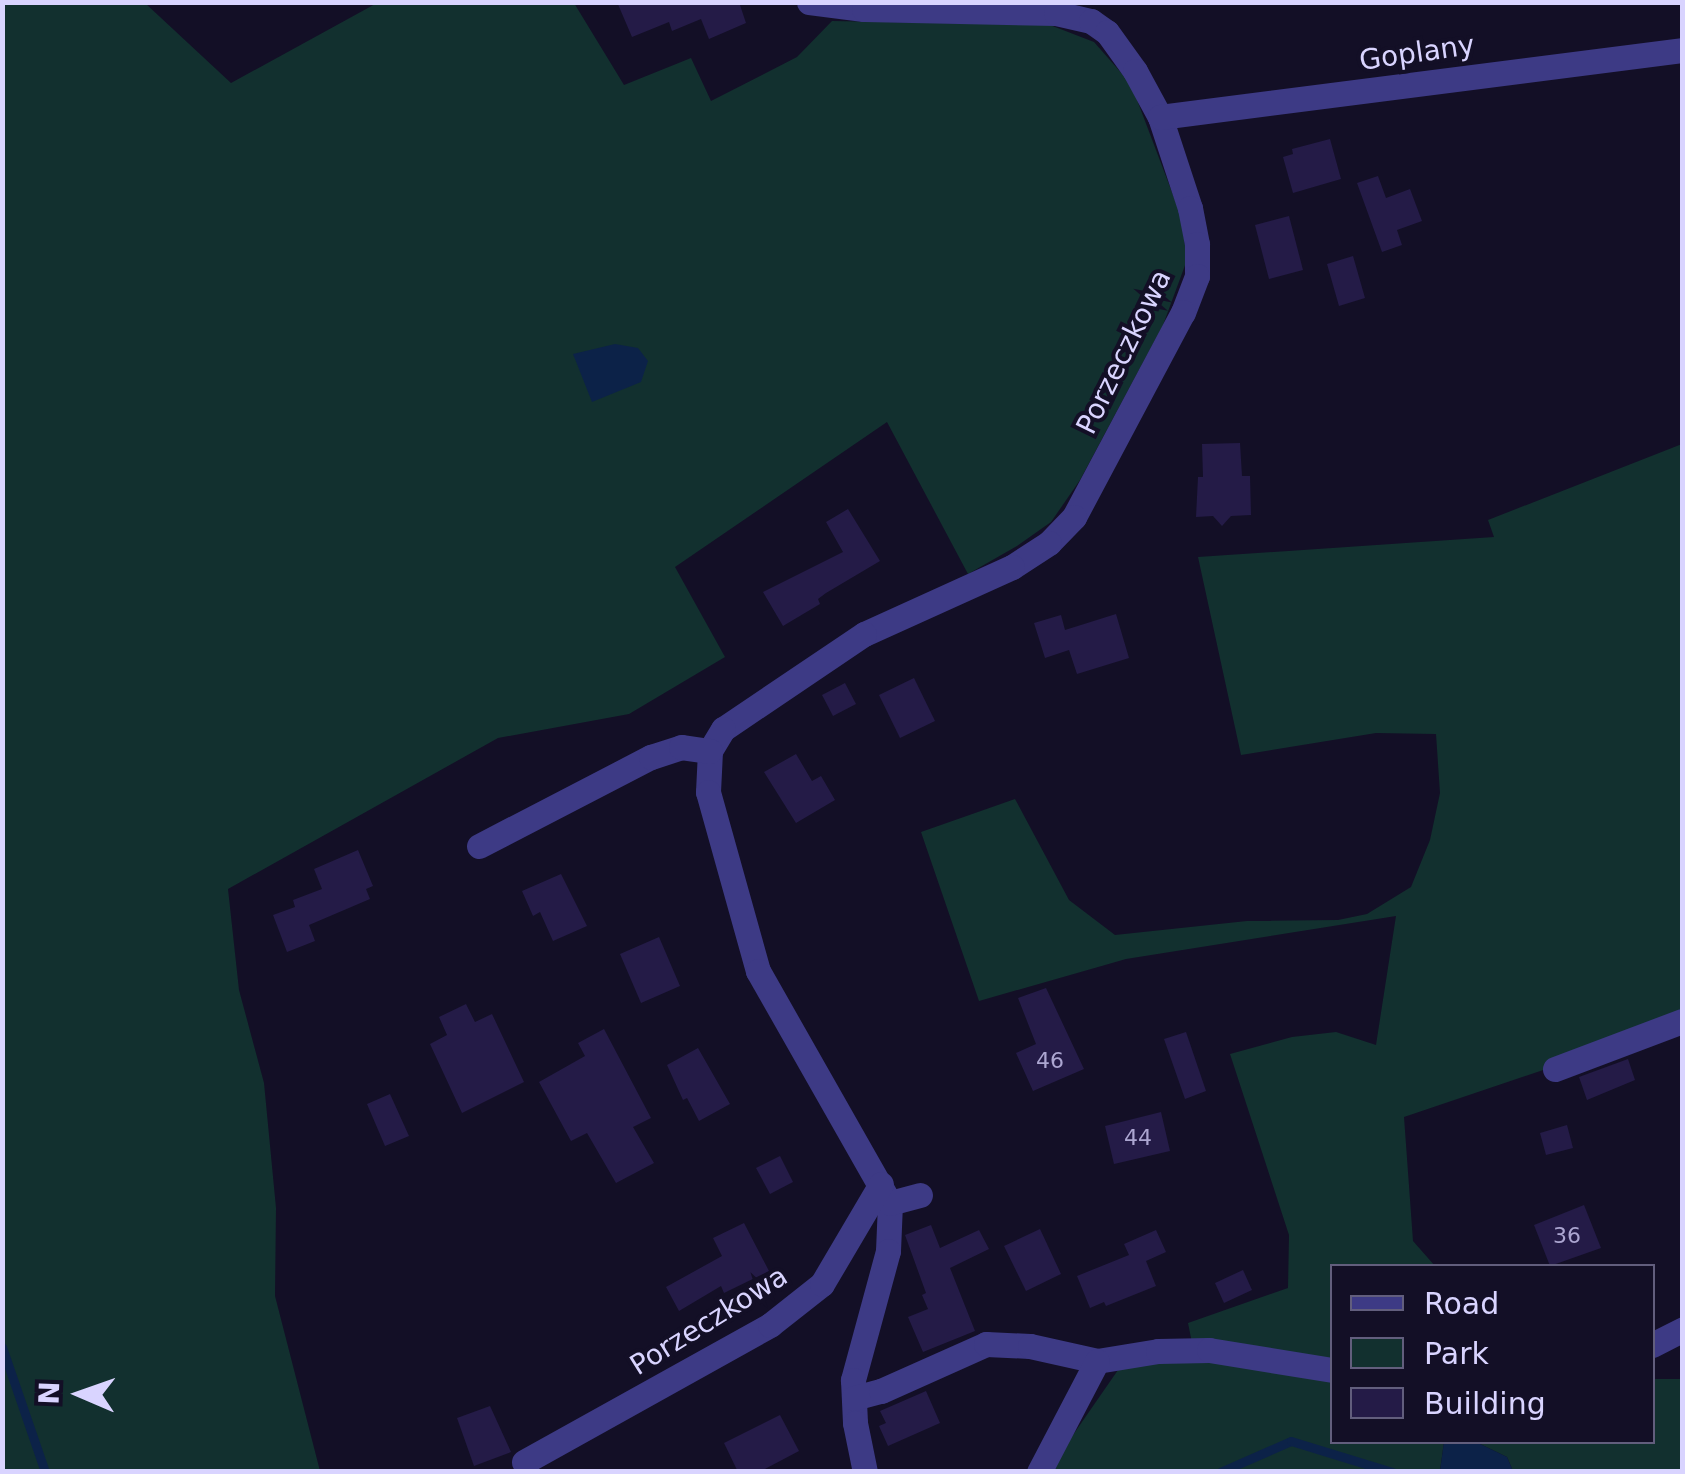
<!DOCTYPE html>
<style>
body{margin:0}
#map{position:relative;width:1685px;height:1474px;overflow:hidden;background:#130f26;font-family:"DejaVu Sans",sans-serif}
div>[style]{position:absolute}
.green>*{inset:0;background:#12302f}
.water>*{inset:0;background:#0c2248}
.stream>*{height:9px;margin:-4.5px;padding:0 4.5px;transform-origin:4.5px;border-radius:4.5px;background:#0c2248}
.building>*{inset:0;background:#241b47}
.minor>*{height:25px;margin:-12.5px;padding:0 12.5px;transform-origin:12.5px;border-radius:12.5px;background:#3d3a85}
span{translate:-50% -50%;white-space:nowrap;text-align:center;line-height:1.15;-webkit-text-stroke:8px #130f26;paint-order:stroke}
.number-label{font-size:22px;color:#aca6d1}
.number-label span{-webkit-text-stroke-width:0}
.street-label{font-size:28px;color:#d9d4ff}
.frame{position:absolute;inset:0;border:5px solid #d9d4ff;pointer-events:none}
.legend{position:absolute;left:1330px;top:1264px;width:325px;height:180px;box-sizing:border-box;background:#130f26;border:2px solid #625e7d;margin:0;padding:12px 18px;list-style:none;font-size:30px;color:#d9d4ff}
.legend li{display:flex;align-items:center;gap:20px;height:50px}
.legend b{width:50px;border:2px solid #625e7d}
.north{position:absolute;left:30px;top:1344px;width:100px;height:100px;-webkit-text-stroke:8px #130f26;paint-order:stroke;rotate:272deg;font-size:28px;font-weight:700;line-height:40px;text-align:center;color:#d9d4ff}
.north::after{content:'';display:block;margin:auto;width:35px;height:45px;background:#d9d4ff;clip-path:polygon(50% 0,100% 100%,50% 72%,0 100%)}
</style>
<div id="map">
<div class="green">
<div style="clip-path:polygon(3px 3px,145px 3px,231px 83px,377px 3px,574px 3px,624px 85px,691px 58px,711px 101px,797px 57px,832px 21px,1050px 25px,1094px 42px,1131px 84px,1181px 216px,1187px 260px,1163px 325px,1080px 480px,1051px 522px,1017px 546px,968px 574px,887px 422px,675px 567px,725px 657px,629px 714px,498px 738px,228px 889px,239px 990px,264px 1083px,276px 1208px,275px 1296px,320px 1471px,3px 1472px)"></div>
<div style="clip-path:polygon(1682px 444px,1682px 1023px,1404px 1117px,1413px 1241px,1435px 1266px,1332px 1266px,1332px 1442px,1444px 1442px,1440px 1471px,1048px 1471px,1118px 1370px,1192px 1343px,1188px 1323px,1288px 1288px,1289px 1235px,1230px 1054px,1292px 1037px,1336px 1032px,1376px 1045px,1396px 916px,1126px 959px,979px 1001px,921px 832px,1015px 799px,1069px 900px,1115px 935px,1247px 921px,1338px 920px,1367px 914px,1411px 887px,1430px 840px,1440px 793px,1436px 734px,1376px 733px,1241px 755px,1198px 557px,1494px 537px,1488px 520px)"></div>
<div style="clip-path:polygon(1653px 1379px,1682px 1379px,1682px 1471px,1513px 1471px,1507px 1457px,1476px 1442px,1652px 1442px)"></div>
</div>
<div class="water">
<div style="clip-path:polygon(615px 344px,638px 348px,648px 361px,641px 382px,592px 402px,573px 354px)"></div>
<div style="clip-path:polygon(1444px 1442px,1476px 1442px,1507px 1457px,1513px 1471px,1440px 1471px)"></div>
</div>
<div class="stream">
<div style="left:2px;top:1347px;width:132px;rotate:71deg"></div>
<div style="left:1220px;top:1472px;width:77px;rotate:-23.6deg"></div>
<div style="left:1291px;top:1441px;width:106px;rotate:17.1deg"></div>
</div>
<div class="building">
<div style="clip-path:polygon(617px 2px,739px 2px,746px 23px,709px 39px,701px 19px,672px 31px,669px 22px,632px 37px)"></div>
<div style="clip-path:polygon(1330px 139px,1341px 179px,1293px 193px,1283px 157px,1293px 154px,1292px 149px)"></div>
<div style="clip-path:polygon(1378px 176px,1386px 198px,1410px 189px,1422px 221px,1397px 230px,1402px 245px,1382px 252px,1357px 183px)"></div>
<div style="clip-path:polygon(1289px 216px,1303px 270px,1269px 279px,1255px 225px)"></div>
<div style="clip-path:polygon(1353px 256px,1365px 298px,1339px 306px,1327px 264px)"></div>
<div style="clip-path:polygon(1240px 443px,1242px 476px,1250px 476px,1251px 515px,1231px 516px,1222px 526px,1213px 516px,1196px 517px,1198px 477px,1203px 477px,1202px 444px)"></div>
<div style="clip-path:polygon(848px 509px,880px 561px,826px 593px,818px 599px,820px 604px,783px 626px,763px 592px,843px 552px,826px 522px)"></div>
<div style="clip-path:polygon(1116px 614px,1129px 658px,1077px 674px,1069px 650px,1045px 658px,1034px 623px,1061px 615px,1065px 630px)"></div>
<div style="clip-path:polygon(914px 678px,935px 721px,900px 738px,879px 695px)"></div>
<div style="clip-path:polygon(845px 683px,856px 704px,833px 716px,822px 695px)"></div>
<div style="clip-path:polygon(796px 754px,812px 781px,821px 776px,835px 800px,796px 823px,764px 772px)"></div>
<div style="clip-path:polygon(358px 850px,373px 886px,366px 889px,370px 899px,309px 925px,315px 941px,287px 952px,273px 915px,295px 907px,293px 900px,322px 889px,314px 869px)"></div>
<div style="clip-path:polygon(561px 874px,587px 926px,553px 941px,540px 912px,533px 916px,522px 891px)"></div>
<div style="clip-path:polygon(659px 937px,680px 986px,641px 1003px,620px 954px)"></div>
<div style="clip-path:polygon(1046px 988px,1084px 1069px,1033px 1091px,1016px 1053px,1036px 1044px,1018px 998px)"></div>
<div style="clip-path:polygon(466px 1004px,475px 1022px,492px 1014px,524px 1082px,462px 1113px,430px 1044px,447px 1035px,439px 1017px)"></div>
<div style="clip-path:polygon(604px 1029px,651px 1118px,633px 1127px,654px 1163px,616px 1183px,587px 1133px,571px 1141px,539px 1082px,585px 1056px,578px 1043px)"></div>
<div style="clip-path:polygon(1186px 1032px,1206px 1091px,1185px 1099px,1164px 1039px)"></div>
<div style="clip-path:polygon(698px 1048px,730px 1104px,699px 1121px,687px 1098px,683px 1100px,667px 1065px)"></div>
<div style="clip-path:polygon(1628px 1059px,1635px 1080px,1587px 1100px,1579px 1077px)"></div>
<div style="clip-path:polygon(390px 1094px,409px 1136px,385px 1146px,367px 1104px)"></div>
<div style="clip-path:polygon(1161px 1112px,1170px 1151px,1114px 1164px,1105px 1126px)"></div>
<div style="clip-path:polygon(1567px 1125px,1573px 1148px,1546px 1155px,1540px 1133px)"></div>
<div style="clip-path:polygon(780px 1156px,793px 1182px,770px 1194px,756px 1168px)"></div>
<div style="clip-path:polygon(1584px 1205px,1601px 1248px,1550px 1266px,1534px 1225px)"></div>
<div style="clip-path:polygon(744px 1223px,769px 1271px,724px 1293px,721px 1286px,679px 1311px,666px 1287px,722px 1256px,713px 1238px)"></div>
<div style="clip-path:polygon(931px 1225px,940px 1248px,979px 1230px,989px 1249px,950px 1268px,975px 1331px,923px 1352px,908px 1317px,928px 1309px,922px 1295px,926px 1293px,905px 1235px)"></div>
<div style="clip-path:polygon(1040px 1229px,1061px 1274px,1026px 1291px,1004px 1246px)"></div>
<div style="clip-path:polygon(1156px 1230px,1166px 1252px,1146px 1261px,1156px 1286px,1106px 1306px,1104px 1302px,1090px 1308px,1077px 1276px,1129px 1255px,1124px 1244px)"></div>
<div style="clip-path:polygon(1243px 1270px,1252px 1290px,1224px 1303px,1215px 1283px)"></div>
<div style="clip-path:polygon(926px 1391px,940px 1423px,888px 1446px,879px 1426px,886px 1423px,880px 1411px)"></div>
<div style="clip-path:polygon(490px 1406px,511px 1452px,474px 1466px,457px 1418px)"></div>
<div style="clip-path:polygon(780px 1415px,799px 1451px,759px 1472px,738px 1472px,724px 1443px)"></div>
</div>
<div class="minor">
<div style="left:809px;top:2px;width:55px;rotate:7.3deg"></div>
<div style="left:864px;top:9px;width:192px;rotate:1.2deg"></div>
<div style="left:1056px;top:13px;width:36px;rotate:13deg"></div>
<div style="left:1091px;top:21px;width:19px;rotate:35deg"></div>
<div style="left:1107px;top:32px;width:48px;rotate:54.3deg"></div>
<div style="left:1135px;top:71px;width:52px;rotate:61.5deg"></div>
<div style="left:1160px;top:117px;width:96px;rotate:71.8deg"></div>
<div style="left:1190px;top:208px;width:37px;rotate:79deg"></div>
<div style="left:1197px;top:244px;width:32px;rotate:90deg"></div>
<div style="left:1197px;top:276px;width:39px;rotate:111deg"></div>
<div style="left:1183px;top:312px;width:232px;rotate:118deg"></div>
<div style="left:1074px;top:517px;width:36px;rotate:134deg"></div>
<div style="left:1049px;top:543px;width:44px;rotate:147deg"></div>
<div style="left:1012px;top:567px;width:162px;rotate:155.6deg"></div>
<div style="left:864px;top:634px;width:170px;rotate:146deg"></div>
<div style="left:723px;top:729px;width:26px;rotate:121deg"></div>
<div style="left:710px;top:751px;width:41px;rotate:92.8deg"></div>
<div style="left:708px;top:792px;width:186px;rotate:74.4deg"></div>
<div style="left:758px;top:971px;width:267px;rotate:60.4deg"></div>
<div style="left:890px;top:1203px;width:48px;rotate:92.4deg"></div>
<div style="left:888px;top:1251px;width:134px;rotate:105.2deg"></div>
<div style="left:853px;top:1380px;width:43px;rotate:87.3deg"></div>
<div style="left:855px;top:1423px;width:50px;rotate:78.5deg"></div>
<div style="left:1160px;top:117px;width:526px;rotate:-7.31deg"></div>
<div style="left:479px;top:846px;width:194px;rotate:-27.4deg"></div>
<div style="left:651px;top:757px;width:32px;rotate:-18deg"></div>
<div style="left:681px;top:747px;width:29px;rotate:8deg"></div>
<div style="left:1555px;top:1069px;width:136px;rotate:-20.7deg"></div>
<div style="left:890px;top:1203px;width:31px;rotate:-15deg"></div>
<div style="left:1652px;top:1345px;width:34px;rotate:-27deg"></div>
<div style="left:854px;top:1398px;width:28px;rotate:-15deg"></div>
<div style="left:881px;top:1391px;width:115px;rotate:-24.1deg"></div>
<div style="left:986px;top:1344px;width:44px;rotate:2.6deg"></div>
<div style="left:1030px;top:1346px;width:69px;rotate:12.6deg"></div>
<div style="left:1097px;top:1361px;width:62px;rotate:-9.3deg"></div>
<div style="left:1158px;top:1351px;width:51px;rotate:-1.1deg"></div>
<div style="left:1209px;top:1350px;width:125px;rotate:9.2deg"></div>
<div style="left:524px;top:1462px;width:282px;rotate:-29.1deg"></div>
<div style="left:770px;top:1325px;width:66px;rotate:-38.3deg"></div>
<div style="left:822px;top:1284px;width:116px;rotate:-59.5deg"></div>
<div style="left:1039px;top:1472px;width:125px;rotate:-62.4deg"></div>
</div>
<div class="number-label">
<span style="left:1050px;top:1061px">46</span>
<span style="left:1138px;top:1138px">44</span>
<span style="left:1567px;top:1236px">36</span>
</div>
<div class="street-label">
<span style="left:1417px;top:53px;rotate:-8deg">Goplany</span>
<span style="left:1124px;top:352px;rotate:-64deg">Porzeczkowa</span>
<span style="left:709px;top:1321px;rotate:-32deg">Porzeczkowa</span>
</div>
<div class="frame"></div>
<ul class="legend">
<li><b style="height:12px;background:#3d3a85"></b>Road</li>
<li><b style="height:28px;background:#12302f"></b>Park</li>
<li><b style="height:28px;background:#241b47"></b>Building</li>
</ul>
<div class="north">N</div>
</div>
